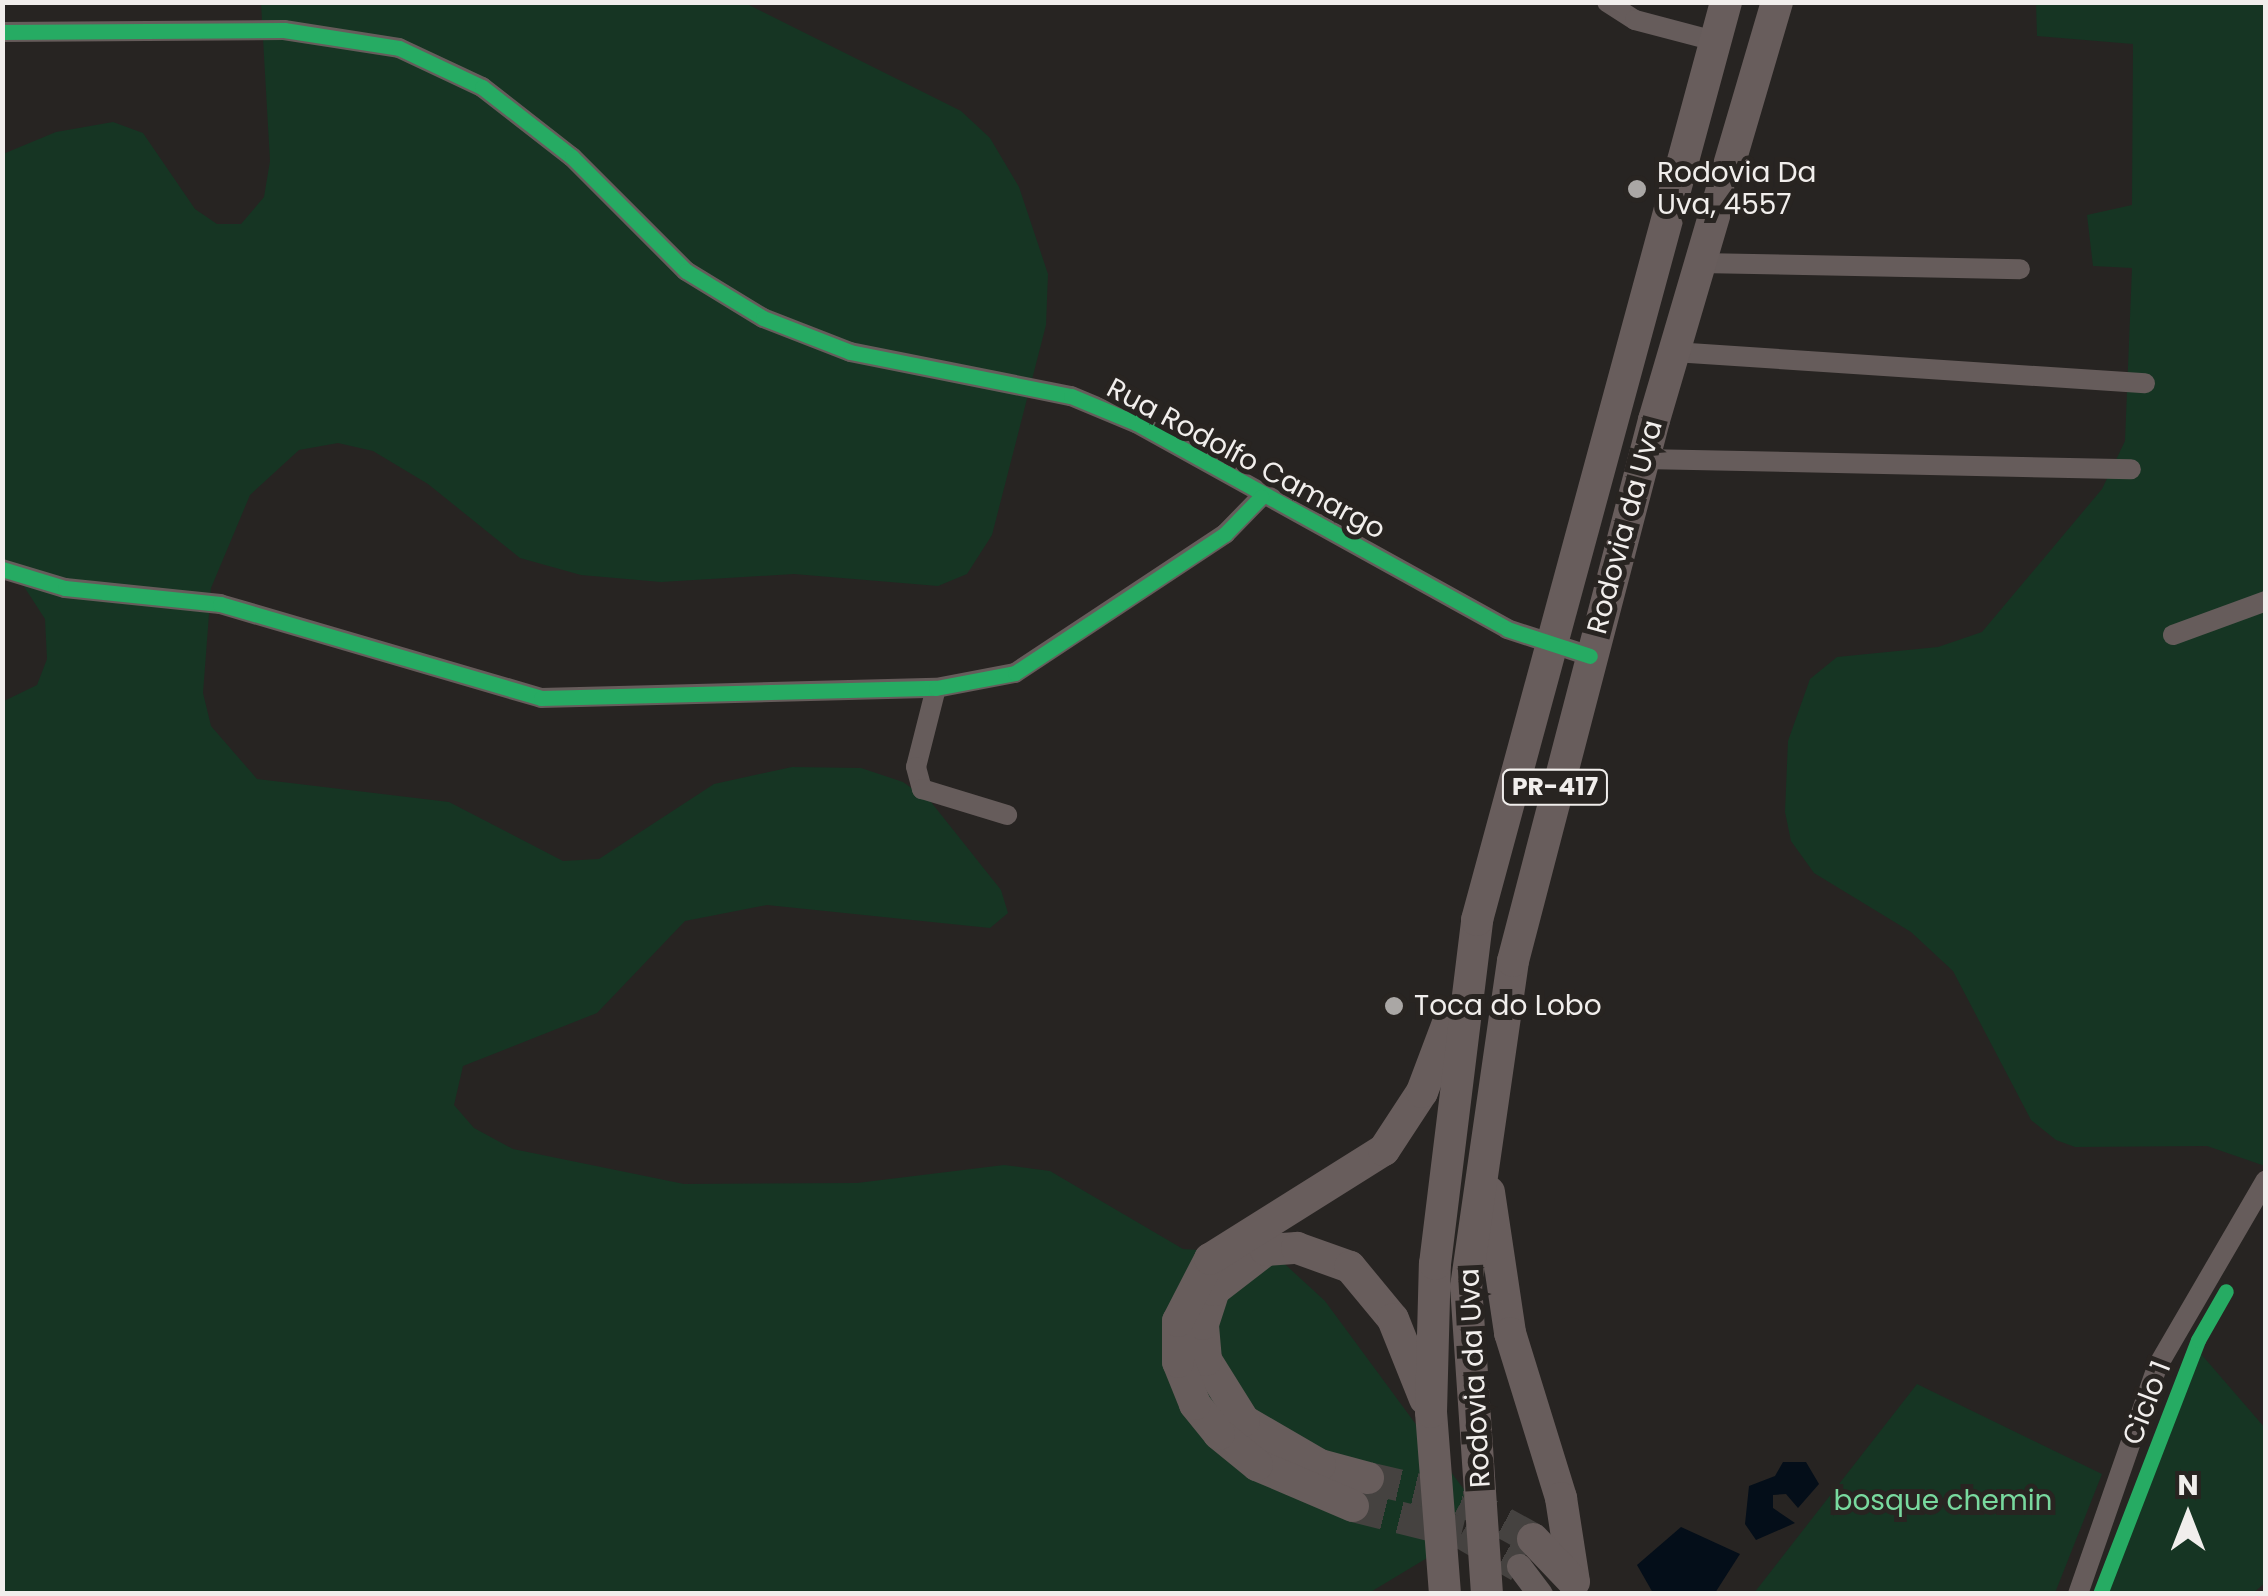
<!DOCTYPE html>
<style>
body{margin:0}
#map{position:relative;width:2268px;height:1596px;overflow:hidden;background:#272422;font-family:Poppins,sans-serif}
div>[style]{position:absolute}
.green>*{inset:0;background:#163523}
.water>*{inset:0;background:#040e19}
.primary-tunnel>*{height:32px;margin-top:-16px;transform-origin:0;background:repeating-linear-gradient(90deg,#454240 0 32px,transparent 0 48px)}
.minor>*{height:20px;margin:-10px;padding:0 10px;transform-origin:10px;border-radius:10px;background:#665c5b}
.tertiary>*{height:25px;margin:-12.5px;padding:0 12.5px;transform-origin:12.5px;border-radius:12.5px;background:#665c5b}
.primary>*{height:32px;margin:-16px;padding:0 16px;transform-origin:16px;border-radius:16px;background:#685d5c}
.cycleway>*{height:15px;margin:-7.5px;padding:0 7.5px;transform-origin:7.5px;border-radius:7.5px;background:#26ab63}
.dots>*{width:28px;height:28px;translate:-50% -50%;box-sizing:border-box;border:5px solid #282421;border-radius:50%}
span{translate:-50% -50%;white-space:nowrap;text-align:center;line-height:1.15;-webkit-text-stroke:10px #282421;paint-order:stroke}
.shield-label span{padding:2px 8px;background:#282421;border:2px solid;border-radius:8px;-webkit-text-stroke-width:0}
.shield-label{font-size:25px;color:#f1eeec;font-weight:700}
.poi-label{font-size:28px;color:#f1eeec}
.left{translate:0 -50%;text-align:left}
.street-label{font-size:28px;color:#f1eeec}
.park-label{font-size:28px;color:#78d99e}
.frame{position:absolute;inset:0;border:5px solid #f1eeec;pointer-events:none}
.north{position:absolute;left:2138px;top:1466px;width:100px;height:100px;-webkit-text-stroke:8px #282421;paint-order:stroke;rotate:0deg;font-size:28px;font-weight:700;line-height:40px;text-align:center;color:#f1eeec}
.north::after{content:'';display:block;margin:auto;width:35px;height:45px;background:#f1eeec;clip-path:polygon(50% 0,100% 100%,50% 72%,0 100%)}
</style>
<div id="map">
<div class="green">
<div style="clip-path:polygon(261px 3px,745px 3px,961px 111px,990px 138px,1019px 187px,1048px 274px,1046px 325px,992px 535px,967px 574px,938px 586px,794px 574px,661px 582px,581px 575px,520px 558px,428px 484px,373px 451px,338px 443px,299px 450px,250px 495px,211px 588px,203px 693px,211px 726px,257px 779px,449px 802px,563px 861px,599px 859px,714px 784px,792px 767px,861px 768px,903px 782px,931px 802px,1001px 890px,1008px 913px,990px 928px,767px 905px,685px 921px,597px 1013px,463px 1066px,454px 1105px,474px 1128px,513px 1149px,684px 1184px,857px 1183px,1004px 1165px,1050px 1171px,1183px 1249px,1275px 1255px,1325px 1301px,1468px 1495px,1468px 1517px,1432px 1555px,1369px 1593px,3px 1593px,2px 702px,37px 685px,47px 659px,45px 619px,23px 585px,3px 576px,3px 154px,56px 132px,113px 122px,143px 133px,195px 209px,217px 224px,241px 224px,264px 197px,270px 161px)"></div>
<div style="clip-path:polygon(2036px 3px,2265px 3px,2265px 1166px,2207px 1146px,2075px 1147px,2056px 1140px,2031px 1120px,1953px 971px,1911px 932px,1814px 873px,1791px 841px,1785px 812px,1788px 741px,1810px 679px,1837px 657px,1938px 647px,1982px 632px,2102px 489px,2125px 441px,2132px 268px,2093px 266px,2087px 215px,2132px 205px,2133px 44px,2037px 36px)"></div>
<div style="clip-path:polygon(2195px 1347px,2265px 1428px,2265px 1583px,2253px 1593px,2102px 1593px)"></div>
<div style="clip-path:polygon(1917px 1384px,2102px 1474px,2055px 1593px,1754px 1593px)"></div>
</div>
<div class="water">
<div style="clip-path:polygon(1783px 1462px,1806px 1462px,1819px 1484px,1798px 1508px,1786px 1494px,1773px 1495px,1773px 1508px,1795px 1523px,1756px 1540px,1745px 1524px,1749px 1486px,1775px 1476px)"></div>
<div style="clip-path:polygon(1681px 1527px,1740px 1554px,1715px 1593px,1653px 1593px,1637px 1565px)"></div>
</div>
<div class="primary-tunnel">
<div style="left:1368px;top:1478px;width:97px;rotate:13.2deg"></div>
<div style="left:1462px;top:1500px;width:81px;rotate:28.8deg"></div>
<div style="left:1353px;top:1506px;width:112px;rotate:13.9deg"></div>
<div style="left:1462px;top:1533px;width:66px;rotate:30.1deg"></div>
</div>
<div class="minor">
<div style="left:1607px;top:2px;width:33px;rotate:33deg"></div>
<div style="left:1635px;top:20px;width:83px;rotate:14.7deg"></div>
<div style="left:2px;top:32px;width:282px;rotate:-0.4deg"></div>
<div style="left:284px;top:30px;width:116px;rotate:8.9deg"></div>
<div style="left:399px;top:48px;width:92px;rotate:25.2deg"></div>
<div style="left:482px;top:87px;width:114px;rotate:37.9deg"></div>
<div style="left:572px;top:157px;width:161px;rotate:45deg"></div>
<div style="left:686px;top:271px;width:90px;rotate:31.4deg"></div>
<div style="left:763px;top:318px;width:93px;rotate:21.3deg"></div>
<div style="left:850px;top:352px;width:225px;rotate:11.3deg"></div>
<div style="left:1071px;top:396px;width:70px;rotate:22.6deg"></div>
<div style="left:1136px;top:423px;width:424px;rotate:29deg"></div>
<div style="left:1507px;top:629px;width:87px;rotate:18deg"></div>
<div style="left:1700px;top:263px;width:320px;rotate:1.1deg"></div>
<div style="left:1674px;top:352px;width:472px;rotate:3.8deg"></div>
<div style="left:1643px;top:459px;width:488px;rotate:1.2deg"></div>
<div style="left:2px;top:569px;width:66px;rotate:16.8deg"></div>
<div style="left:65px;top:588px;width:156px;rotate:5.9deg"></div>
<div style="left:220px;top:604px;width:334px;rotate:16.3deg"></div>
<div style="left:541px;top:698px;width:395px;rotate:-1.5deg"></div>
<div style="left:936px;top:688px;width:80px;rotate:-10.8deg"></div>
<div style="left:1015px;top:673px;width:252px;rotate:-33.5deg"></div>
<div style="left:1225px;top:534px;width:52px;rotate:-45.8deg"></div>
<div style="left:2173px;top:635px;width:99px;rotate:-20.1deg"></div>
<div style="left:936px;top:688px;width:81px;rotate:104.2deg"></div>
<div style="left:916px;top:767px;width:23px;rotate:75deg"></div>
<div style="left:922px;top:789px;width:89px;rotate:17deg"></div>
<div style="left:2078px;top:1594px;width:240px;rotate:-70.8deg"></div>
<div style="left:2157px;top:1367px;width:216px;rotate:-59.8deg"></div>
</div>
<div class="tertiary">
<div style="left:1519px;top:1566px;width:35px;rotate:53deg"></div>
</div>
<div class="primary">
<div style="left:1489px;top:1192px;width:143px;rotate:81.5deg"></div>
<div style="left:1510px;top:1333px;width:173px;rotate:72.8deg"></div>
<div style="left:1561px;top:1498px;width:85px;rotate:81.2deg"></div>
<div style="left:1368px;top:1478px;width:50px;rotate:-164.8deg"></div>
<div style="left:1320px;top:1465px;width:88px;rotate:-149.9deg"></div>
<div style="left:1244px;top:1421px;width:72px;rotate:-121.9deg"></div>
<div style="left:1206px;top:1360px;width:36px;rotate:-95deg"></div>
<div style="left:1203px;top:1324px;width:36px;rotate:-72deg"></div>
<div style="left:1214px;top:1290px;width:66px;rotate:-37.6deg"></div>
<div style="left:1266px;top:1250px;width:31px;rotate:-4deg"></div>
<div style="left:1297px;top:1248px;width:56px;rotate:19.7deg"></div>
<div style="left:1350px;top:1267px;width:67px;rotate:50.4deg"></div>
<div style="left:1393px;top:1319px;width:86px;rotate:68.2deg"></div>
<div style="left:1353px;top:1506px;width:104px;rotate:-156.9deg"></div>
<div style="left:1257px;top:1465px;width:49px;rotate:-140.8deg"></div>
<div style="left:1219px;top:1434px;width:38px;rotate:-129deg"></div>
<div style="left:1195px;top:1404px;width:45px;rotate:-112deg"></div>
<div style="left:1178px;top:1362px;width:41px;rotate:-90deg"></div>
<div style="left:1178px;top:1321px;width:70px;rotate:-62.7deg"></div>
<div style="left:1210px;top:1259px;width:205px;rotate:-32.1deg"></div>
<div style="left:1384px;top:1150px;width:69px;rotate:-56.8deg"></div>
<div style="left:1422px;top:1092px;width:82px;rotate:-69.4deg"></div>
<div style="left:1533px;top:1539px;width:59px;rotate:46.4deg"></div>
<div style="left:1445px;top:1594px;width:183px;rotate:-94.4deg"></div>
<div style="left:1431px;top:1412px;width:148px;rotate:-88.5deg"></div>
<div style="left:1435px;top:1264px;width:347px;rotate:-83deg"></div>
<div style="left:1477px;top:920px;width:951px;rotate:-74.82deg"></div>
<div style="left:1487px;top:1594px;width:308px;rotate:-93.9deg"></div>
<div style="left:1466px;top:1287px;width:329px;rotate:-81.8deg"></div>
<div style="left:1513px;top:961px;width:559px;rotate:-75.39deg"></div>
<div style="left:1654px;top:420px;width:436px;rotate:-73.6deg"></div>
</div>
<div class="cycleway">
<div style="left:2px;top:32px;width:282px;rotate:-0.4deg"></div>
<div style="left:284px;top:30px;width:116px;rotate:8.9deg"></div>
<div style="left:399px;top:48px;width:92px;rotate:25.2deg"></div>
<div style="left:482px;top:87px;width:114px;rotate:37.9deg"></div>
<div style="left:572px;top:157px;width:161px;rotate:45deg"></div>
<div style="left:686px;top:271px;width:90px;rotate:31.4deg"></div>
<div style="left:763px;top:318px;width:93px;rotate:21.3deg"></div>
<div style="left:850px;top:352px;width:225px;rotate:11.3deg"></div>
<div style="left:1071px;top:396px;width:70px;rotate:22.6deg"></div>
<div style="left:1136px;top:423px;width:424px;rotate:29deg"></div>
<div style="left:1507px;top:629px;width:87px;rotate:18deg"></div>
<div style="left:2px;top:569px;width:66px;rotate:16.8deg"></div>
<div style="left:65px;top:588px;width:156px;rotate:5.9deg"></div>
<div style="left:220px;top:604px;width:334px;rotate:16.3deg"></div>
<div style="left:541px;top:698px;width:395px;rotate:-1.5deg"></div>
<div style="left:936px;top:688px;width:80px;rotate:-10.8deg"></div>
<div style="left:1015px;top:673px;width:252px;rotate:-33.5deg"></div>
<div style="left:1225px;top:534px;width:52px;rotate:-45.8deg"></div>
<div style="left:2100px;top:1594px;width:272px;rotate:-68.9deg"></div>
<div style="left:2198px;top:1340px;width:56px;rotate:-60.3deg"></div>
</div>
<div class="dots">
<div style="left:1637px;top:189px;background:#aaa7a5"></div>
<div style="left:1394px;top:1006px;background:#aaa7a5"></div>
</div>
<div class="shield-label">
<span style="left:1555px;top:787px">PR-417</span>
</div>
<div class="poi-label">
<span class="left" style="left:1657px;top:189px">Rodovia Da<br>Uva, 4557</span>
<span class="left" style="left:1414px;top:1006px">Toca do Lobo</span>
</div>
<div class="street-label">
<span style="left:1246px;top:459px;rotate:28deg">Rua Rodolfo Camargo</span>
<span style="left:1625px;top:527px;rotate:-75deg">Rodovia da Uva</span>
<span style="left:1475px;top:1378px;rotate:-93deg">Rodovia da Uva</span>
<span style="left:2147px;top:1403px;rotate:-69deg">Ciclo 1</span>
</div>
<div class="park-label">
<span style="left:1943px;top:1501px">bosque chemin</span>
</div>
<div class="frame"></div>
<div class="north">N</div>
</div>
